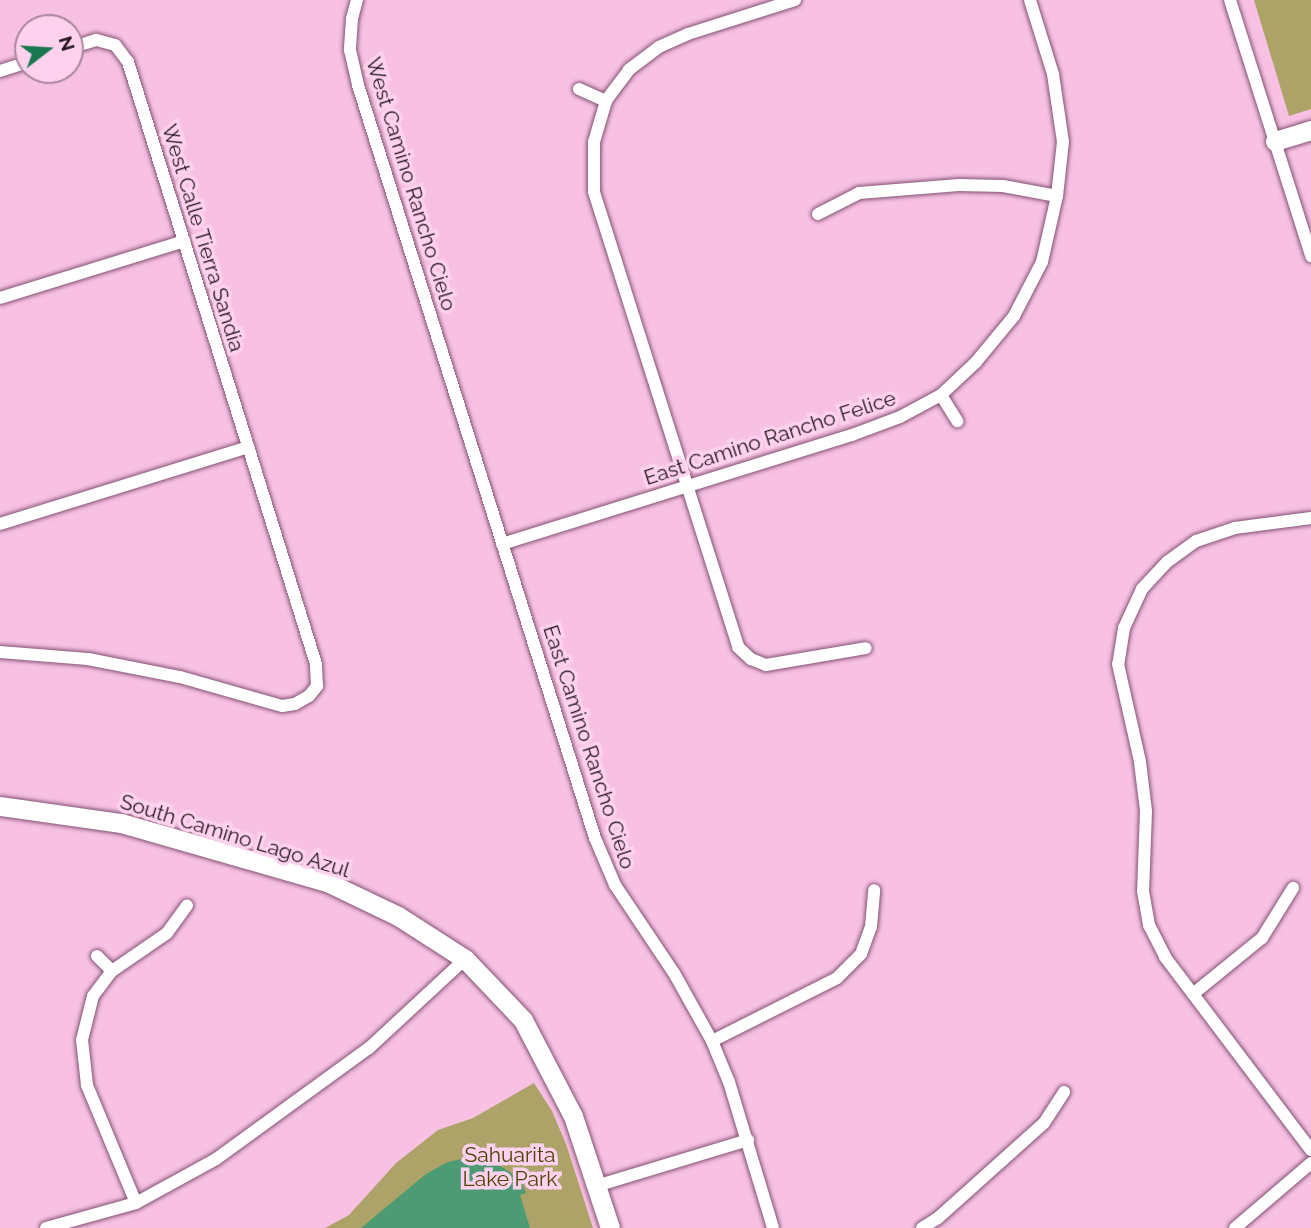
<!DOCTYPE html>
<style>
body{margin:0}
#map{position:relative;width:1311px;height:1228px;overflow:hidden;background:#f8c1e4;font-family:Raleway,sans-serif}
div>[style]{position:absolute}
.green>*{inset:0;background:#ada368}
.water>*{inset:0;background:#4c9b74}
.roads{filter:drop-shadow(0 0 2px #825372) drop-shadow(0 0 2px #825372)}
.street>*{height:12px;margin:-6px;padding:0 6px;transform-origin:6px;border-radius:6px;background:#fff}
.secondary>*{height:19px;margin:-9.5px;padding:0 9.5px;transform-origin:9.5px;border-radius:9.5px;background:#fff}
span{translate:-50% -50%;white-space:nowrap;text-align:center;line-height:1.15;-webkit-text-stroke:7px #fed2ee;paint-order:stroke}
.street-label{font-size:21px;color:#291623}
.park-label{font-size:21px;color:#4e4505}
.north{position:absolute;left:14px;top:14px;width:70px;height:70px;box-sizing:border-box;background:#fed2ee;border:2px solid #a9879d;border-radius:50%;rotate:73deg;font-size:19px;font-weight:700;line-height:28px;text-align:center;color:#291623}
.north::after{content:'';display:block;margin:auto;width:24px;height:32px;background:#187951;clip-path:polygon(50% 0,100% 100%,50% 72%,0 100%)}
</style>
<div id="map">
<div class="green">
<div style="clip-path:polygon(1254px 0,1311px 0,1311px 109px,1289px 116px)"></div>
<div style="clip-path:polygon(534px 1083px,552px 1111px,566px 1144px,593px 1228px,325px 1228px,349px 1215px,396px 1163px,438px 1130px,473px 1118px)"></div>
</div>
<div class="water">
<div style="clip-path:polygon(466px 1158px,491px 1160px,519px 1178px,526px 1193px,520px 1195px,530px 1228px,361px 1228px,426px 1174px,448px 1162px)"></div>
</div>
<div class="roads">
<div class="street">
<div style="left:357px;top:0;width:20px;rotate:105deg"></div>
<div style="left:352px;top:19px;width:31px;rotate:94deg"></div>
<div style="left:350px;top:50px;width:36px;rotate:77deg"></div>
<div style="left:358px;top:85px;width:789px;rotate:72.53deg"></div>
<div style="left:595px;top:838px;width:51px;rotate:66.9deg"></div>
<div style="left:615px;top:885px;width:106px;rotate:56.2deg"></div>
<div style="left:674px;top:973px;width:78px;rotate:60.8deg"></div>
<div style="left:712px;top:1041px;width:44px;rotate:67.5deg"></div>
<div style="left:729px;top:1082px;width:152px;rotate:73.2deg"></div>
<div style="left:795px;top:0;width:112px;rotate:162.4deg"></div>
<div style="left:688px;top:34px;width:32px;rotate:156deg"></div>
<div style="left:659px;top:47px;width:38px;rotate:143deg"></div>
<div style="left:629px;top:70px;width:39px;rotate:127deg"></div>
<div style="left:606px;top:101px;width:43px;rotate:106.3deg"></div>
<div style="left:594px;top:142px;width:50px;rotate:90deg"></div>
<div style="left:594px;top:192px;width:477px;rotate:72.4deg"></div>
<div style="left:738px;top:647px;width:18px;rotate:43deg"></div>
<div style="left:751px;top:659px;width:16px;rotate:22deg"></div>
<div style="left:766px;top:665px;width:101px;rotate:-9.6deg"></div>
<div style="left:1230px;top:0;width:269px;rotate:72.4deg"></div>
<div style="left:0;top:71px;width:29px;rotate:-18deg"></div>
<div style="left:579px;top:89px;width:30px;rotate:24deg"></div>
<div style="left:818px;top:214px;width:46px;rotate:-27.1deg"></div>
<div style="left:859px;top:193px;width:100px;rotate:-4.6deg"></div>
<div style="left:959px;top:185px;width:44px;rotate:1.3deg"></div>
<div style="left:1003px;top:186px;width:55px;rotate:10.5deg"></div>
<div style="left:0;top:298px;width:193px;rotate:-17.2deg"></div>
<div style="left:941px;top:395px;width:31px;rotate:58deg"></div>
<div style="left:1311px;top:518px;width:77px;rotate:172.5deg"></div>
<div style="left:1235px;top:528px;width:41px;rotate:161.6deg"></div>
<div style="left:1196px;top:541px;width:36px;rotate:144deg"></div>
<div style="left:1167px;top:562px;width:37px;rotate:133deg"></div>
<div style="left:1142px;top:589px;width:43px;rotate:114.8deg"></div>
<div style="left:1124px;top:628px;width:36px;rotate:99deg"></div>
<div style="left:1118px;top:664px;width:100px;rotate:77.3deg"></div>
<div style="left:1140px;top:762px;width:49px;rotate:83deg"></div>
<div style="left:1146px;top:811px;width:80px;rotate:92.1deg"></div>
<div style="left:1143px;top:891px;width:35px;rotate:80deg"></div>
<div style="left:1149px;top:925px;width:36px;rotate:63deg"></div>
<div style="left:1165px;top:957px;width:242px;rotate:52.9deg"></div>
<div style="left:0;top:524px;width:260px;rotate:-17.2deg"></div>
<div style="left:502px;top:544px;width:367px;rotate:-17.3deg"></div>
<div style="left:852px;top:435px;width:51px;rotate:-20.6deg"></div>
<div style="left:900px;top:417px;width:47px;rotate:-28.2deg"></div>
<div style="left:941px;top:395px;width:48px;rotate:-43.3deg"></div>
<div style="left:976px;top:362px;width:60px;rotate:-50.4deg"></div>
<div style="left:1014px;top:316px;width:61px;rotate:-62.6deg"></div>
<div style="left:1042px;top:262px;width:68px;rotate:-77.2deg"></div>
<div style="left:1057px;top:196px;width:54px;rotate:-83.7deg"></div>
<div style="left:1063px;top:142px;width:69px;rotate:-98.4deg"></div>
<div style="left:1053px;top:74px;width:77px;rotate:-107.3deg"></div>
<div style="left:0;top:652px;width:88px;rotate:4.5deg"></div>
<div style="left:88px;top:659px;width:94px;rotate:11.1deg"></div>
<div style="left:180px;top:677px;width:106px;rotate:15.9deg"></div>
<div style="left:282px;top:706px;width:13px;rotate:-9deg"></div>
<div style="left:295px;top:704px;width:16px;rotate:-30deg"></div>
<div style="left:309px;top:696px;width:13px;rotate:-51deg"></div>
<div style="left:317px;top:686px;width:22px;rotate:-93deg"></div>
<div style="left:316px;top:664px;width:631px;rotate:-107.34deg"></div>
<div style="left:128px;top:62px;width:21px;rotate:-127deg"></div>
<div style="left:115px;top:45px;width:20px;rotate:-165deg"></div>
<div style="left:96px;top:40px;width:27px;rotate:163deg"></div>
<div style="left:97px;top:956px;width:21px;rotate:45deg"></div>
<div style="left:1193px;top:994px;width:89px;rotate:-39.1deg"></div>
<div style="left:1262px;top:938px;width:59px;rotate:-58.2deg"></div>
<div style="left:712px;top:1041px;width:140px;rotate:-26.7deg"></div>
<div style="left:837px;top:978px;width:34px;rotate:-45deg"></div>
<div style="left:861px;top:954px;width:29px;rotate:-70deg"></div>
<div style="left:871px;top:927px;width:37px;rotate:-85deg"></div>
<div style="left:596px;top:1186px;width:159px;rotate:-16.8deg"></div>
<div style="left:136px;top:1203px;width:128px;rotate:-112.6deg"></div>
<div style="left:87px;top:1085px;width:45px;rotate:-96.3deg"></div>
<div style="left:82px;top:1040px;width:45px;rotate:-76deg"></div>
<div style="left:93px;top:996px;width:31px;rotate:-53deg"></div>
<div style="left:112px;top:971px;width:67px;rotate:-34.6deg"></div>
<div style="left:167px;top:933px;width:34px;rotate:-54deg"></div>
<div style="left:46px;top:1228px;width:93px;rotate:-15.5deg"></div>
<div style="left:136px;top:1203px;width:91px;rotate:-28.8deg"></div>
<div style="left:216px;top:1159px;width:189px;rotate:-36deg"></div>
<div style="left:369px;top:1048px;width:131px;rotate:-42.8deg"></div>
<div style="left:922px;top:1228px;width:19px;rotate:-32deg"></div>
<div style="left:938px;top:1218px;width:142px;rotate:-41.9deg"></div>
<div style="left:1044px;top:1123px;width:37px;rotate:-57deg"></div>
<div style="left:1235px;top:1228px;width:100px;rotate:-40.5deg"></div>
</div>
<div class="secondary">
<div style="left:1275px;top:141px;width:38px;rotate:-17deg"></div>
<div style="left:0;top:806px;width:122px;rotate:8deg"></div>
<div style="left:121px;top:823px;width:214px;rotate:16deg"></div>
<div style="left:327px;top:882px;width:79px;rotate:25.6deg"></div>
<div style="left:398px;top:916px;width:80px;rotate:32.7deg"></div>
<div style="left:465px;top:959px;width:84px;rotate:46.4deg"></div>
<div style="left:523px;top:1020px;width:108px;rotate:62.5deg"></div>
<div style="left:573px;top:1116px;width:118px;rotate:71.7deg"></div>
</div>
</div>
<div class="street-label">
<span style="left:411px;top:184px;rotate:73deg">West Camino Rancho Cielo</span>
<span style="left:203px;top:238px;rotate:73deg">West Calle Tierra Sandia</span>
<span style="left:770px;top:438px;rotate:-18deg">East Camino Rancho Felice</span>
<span style="left:589px;top:747px;rotate:72deg">East Camino Rancho Cielo</span>
<span style="left:235px;top:836px;rotate:17deg">South Camino Lago Azul</span>
</div>
<div class="park-label">
<span style="left:510px;top:1167px">Sahuarita<br>Lake Park</span>
</div>
<div class="north">N</div>
</div>
